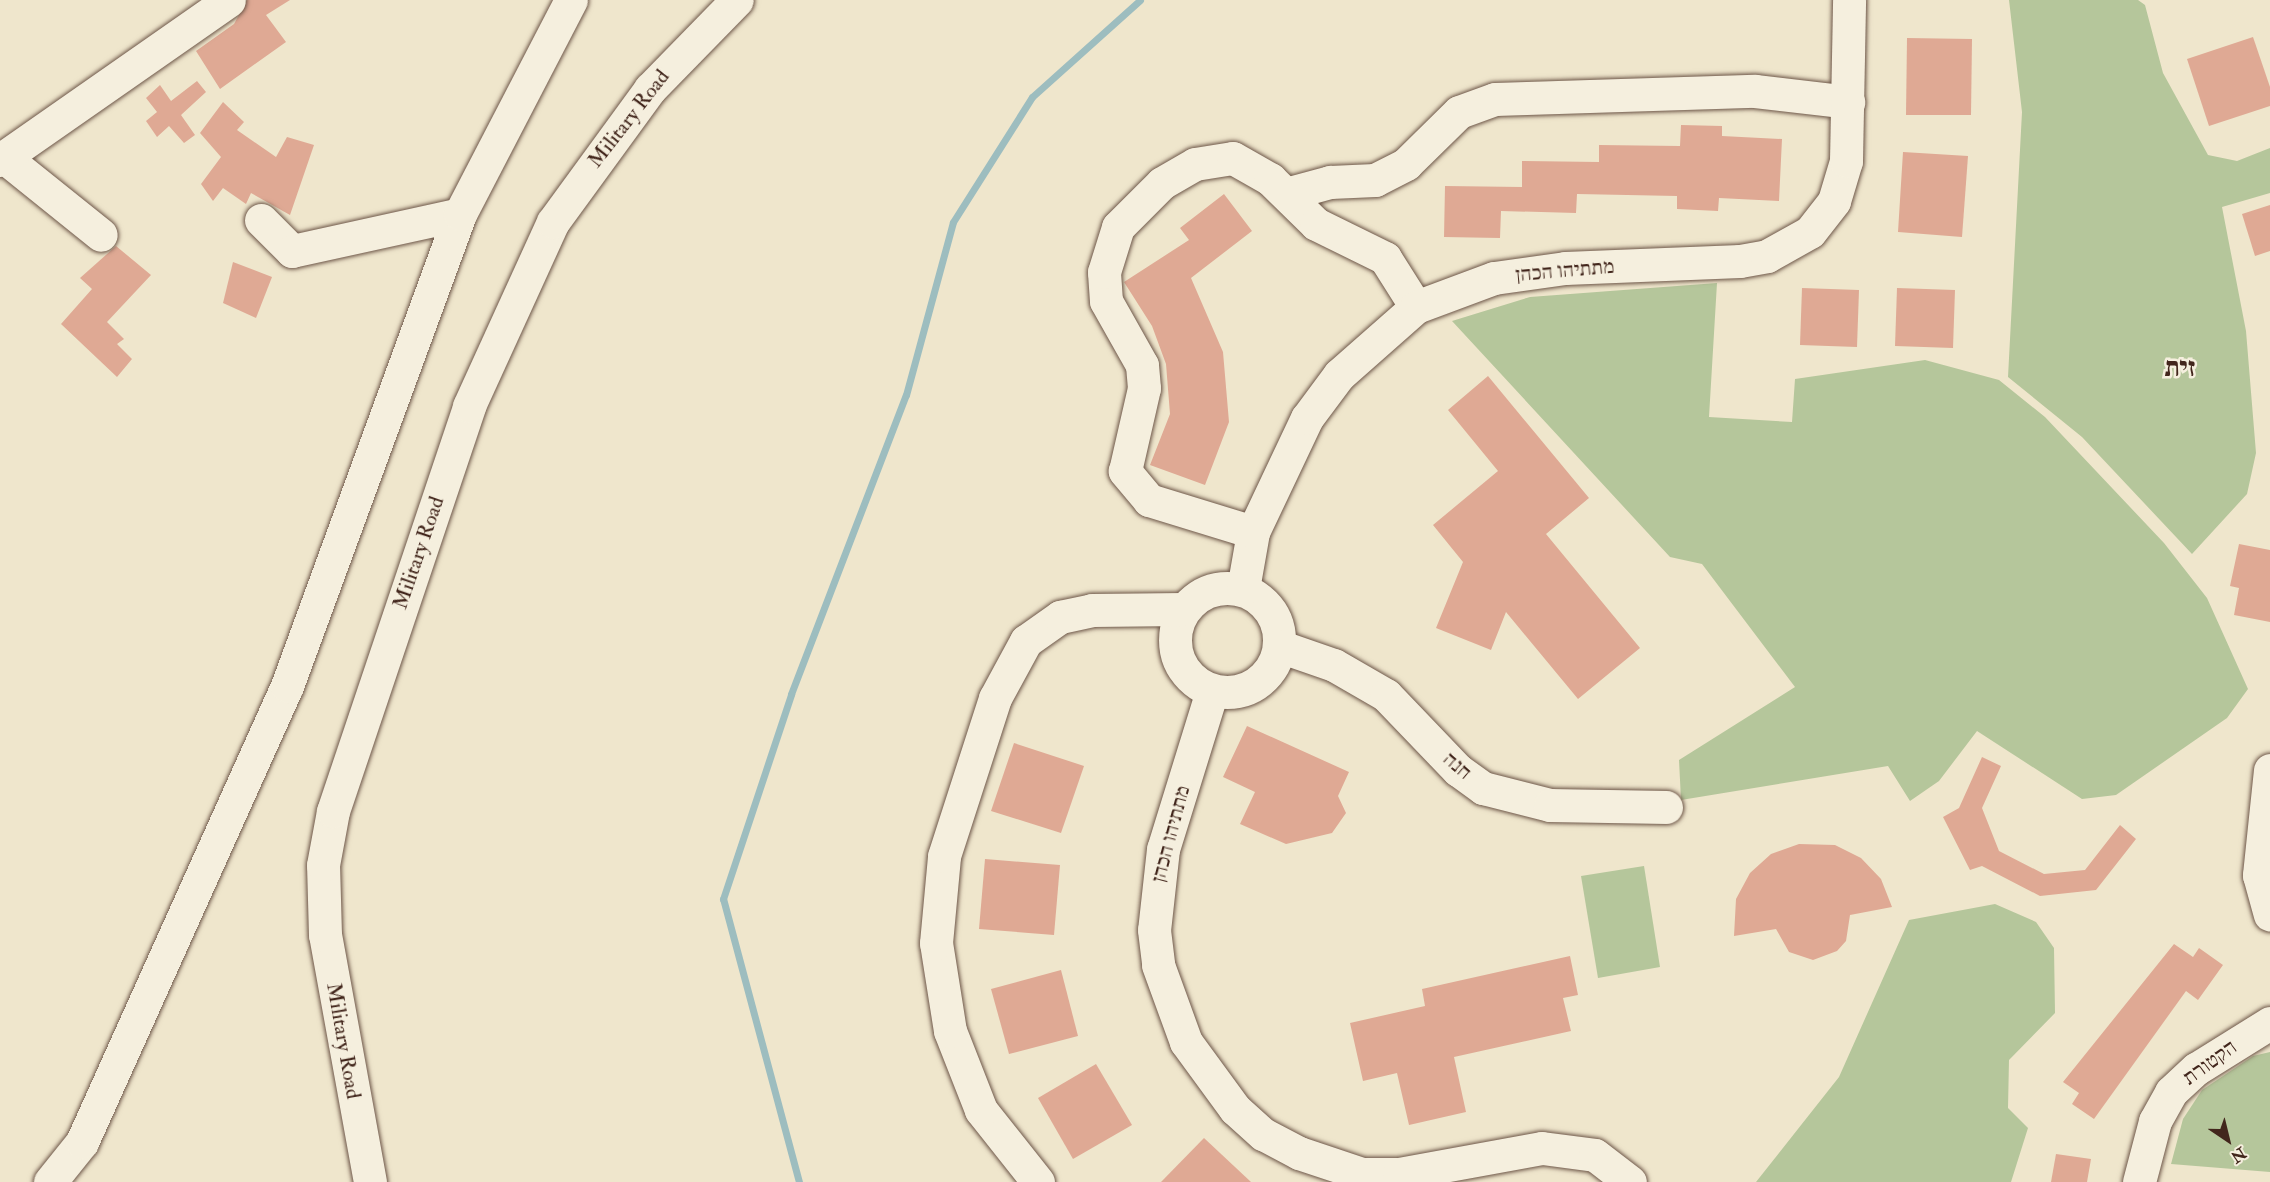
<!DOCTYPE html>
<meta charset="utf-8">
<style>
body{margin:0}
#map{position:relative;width:2270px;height:1182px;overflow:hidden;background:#efe6cc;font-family:"IM FELL Double Pica","Frank Ruhl Libre",serif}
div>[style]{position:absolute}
.green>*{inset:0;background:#b5c69b}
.stream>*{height:7px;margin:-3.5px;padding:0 3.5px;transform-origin:3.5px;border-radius:3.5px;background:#9dbdbf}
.building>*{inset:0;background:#dfa994}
.roads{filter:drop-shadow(0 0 2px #6d5648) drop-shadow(0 0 2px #6d5648)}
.minor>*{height:33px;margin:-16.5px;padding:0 16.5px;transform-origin:16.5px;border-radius:16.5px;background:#f5efde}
.minor>.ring{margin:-16.5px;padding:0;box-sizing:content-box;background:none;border:33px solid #f5efde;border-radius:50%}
span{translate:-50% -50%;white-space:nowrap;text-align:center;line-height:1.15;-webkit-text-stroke:5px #f5efde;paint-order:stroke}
.street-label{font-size:21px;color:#42261c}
.district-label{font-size:27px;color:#42261c;font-weight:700}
.north{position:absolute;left:2198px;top:1110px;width:60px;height:60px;-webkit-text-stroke:4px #f5efde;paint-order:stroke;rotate:145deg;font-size:16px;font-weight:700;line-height:24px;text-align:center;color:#42261c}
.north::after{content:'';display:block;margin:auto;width:21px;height:27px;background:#42261c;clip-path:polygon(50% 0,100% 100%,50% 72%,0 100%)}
</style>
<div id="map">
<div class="green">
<div style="clip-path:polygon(2009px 0,2138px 0,2145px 5px,2163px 73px,2208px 155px,2237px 161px,2270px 148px,2270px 193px,2222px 207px,2246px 331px,2256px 453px,2247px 494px,2192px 554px,2082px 437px,2008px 377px,2022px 112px)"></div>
<div style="clip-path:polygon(1717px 283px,1709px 417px,1792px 422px,1795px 379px,1925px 360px,1999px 380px,2045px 417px,2164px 543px,2207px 598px,2248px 689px,2227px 718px,2116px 795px,2082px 799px,1977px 731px,1939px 781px,1910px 801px,1888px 766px,1681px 800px,1679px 760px,1795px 687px,1702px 564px,1670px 557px,1452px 321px,1530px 297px)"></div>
<div style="clip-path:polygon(1644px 866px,1660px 967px,1598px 978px,1581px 876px)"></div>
<div style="clip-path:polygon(1995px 904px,2036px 922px,2054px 948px,2055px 1013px,2009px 1060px,2008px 1108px,2028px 1128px,2011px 1182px,1756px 1182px,1839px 1077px,1909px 920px)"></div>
<div style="clip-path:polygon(2270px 1052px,2270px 1172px,2171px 1164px,2183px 1119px,2202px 1090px,2253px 1056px)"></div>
</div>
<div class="stream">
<div style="left:799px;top:1182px;width:293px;rotate:-105deg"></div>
<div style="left:723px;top:899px;width:216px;rotate:-71.6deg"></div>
<div style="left:791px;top:694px;width:320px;rotate:-69deg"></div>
<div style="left:906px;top:395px;width:179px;rotate:-74.8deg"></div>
<div style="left:953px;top:222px;width:148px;rotate:-57.7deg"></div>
<div style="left:1032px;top:97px;width:145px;rotate:-41.9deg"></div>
</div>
<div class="building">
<div style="clip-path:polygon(247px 0,290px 0,266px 15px,286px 42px,220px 89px,196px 51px,234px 24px)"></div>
<div style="clip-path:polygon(2253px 37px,2270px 87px,2270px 106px,2209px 126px,2187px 59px)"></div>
<div style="clip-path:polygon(1907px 38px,1972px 39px,1971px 115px,1906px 115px)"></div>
<div style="clip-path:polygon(197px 81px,206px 92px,181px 115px,195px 135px,184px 143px,169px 126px,157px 137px,146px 121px,157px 112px,146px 98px,160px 85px,171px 101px)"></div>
<div style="clip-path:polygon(223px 102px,244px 122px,237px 130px,276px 157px,287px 137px,314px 145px,290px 215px,251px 193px,246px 204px,223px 188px,213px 201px,201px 184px,221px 157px,200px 133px)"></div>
<div style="clip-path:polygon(1681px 125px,1722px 126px,1722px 136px,1782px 139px,1779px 201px,1719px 198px,1718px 211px,1677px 209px,1677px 196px,1577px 194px,1576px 213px,1501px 211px,1500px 238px,1444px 237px,1445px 186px,1522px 187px,1522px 161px,1599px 162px,1599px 145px,1680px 146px)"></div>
<div style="clip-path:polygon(1903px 152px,1968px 156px,1962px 237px,1898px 232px)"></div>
<div style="clip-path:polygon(1224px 194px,1252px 231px,1191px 278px,1223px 352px,1229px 422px,1205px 485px,1150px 465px,1170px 414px,1166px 364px,1152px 326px,1124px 282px,1189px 240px,1180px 228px)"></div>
<div style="clip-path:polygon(2270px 205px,2270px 251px,2255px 256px,2242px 214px)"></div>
<div style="clip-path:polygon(116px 246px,151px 275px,107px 322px,124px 339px,117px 344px,132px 359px,117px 377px,61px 324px,92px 289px,80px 278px)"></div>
<div style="clip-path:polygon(233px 262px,272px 277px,256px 318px,223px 303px)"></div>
<div style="clip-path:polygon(1802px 288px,1859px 290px,1857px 347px,1800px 345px)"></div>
<div style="clip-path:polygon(1897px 288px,1955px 290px,1953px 348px,1895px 346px)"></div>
<div style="clip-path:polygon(1488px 376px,1589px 498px,1546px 534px,1640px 648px,1578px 699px,1506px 612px,1491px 650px,1436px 628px,1463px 562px,1433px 525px,1498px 471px,1448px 410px)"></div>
<div style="clip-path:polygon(2239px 544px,2270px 550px,2270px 622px,2234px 615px,2239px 588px,2230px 586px)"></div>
<div style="clip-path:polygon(1247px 726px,1349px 772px,1338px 796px,1346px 813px,1332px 833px,1286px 844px,1240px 824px,1255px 792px,1223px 777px)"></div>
<div style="clip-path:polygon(1014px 743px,1084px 766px,1061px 833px,991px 811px)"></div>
<div style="clip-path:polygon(1982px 757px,2001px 766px,1982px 808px,1999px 851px,2044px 874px,2085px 870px,2120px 825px,2136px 839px,2096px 890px,2040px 896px,1982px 866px,1970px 870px,1943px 817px,1959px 808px)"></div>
<div style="clip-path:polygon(1799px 844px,1835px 845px,1861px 858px,1881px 879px,1892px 907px,1850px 915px,1846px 941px,1837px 951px,1813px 960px,1789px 952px,1776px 929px,1734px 936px,1736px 899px,1750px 873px,1771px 854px)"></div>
<div style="clip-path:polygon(985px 859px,1060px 865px,1054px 935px,979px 929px)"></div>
<div style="clip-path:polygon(2174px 944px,2193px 957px,2199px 948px,2223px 965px,2198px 1000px,2186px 991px,2094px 1119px,2072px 1104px,2079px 1093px,2063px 1082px)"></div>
<div style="clip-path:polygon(1570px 956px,1578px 995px,1563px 998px,1571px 1031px,1454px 1057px,1466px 1112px,1409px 1125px,1397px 1073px,1363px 1081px,1350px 1023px,1425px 1006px,1422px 989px)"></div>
<div style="clip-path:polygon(1061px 970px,1078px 1036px,1009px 1054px,991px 989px)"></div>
<div style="clip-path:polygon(1096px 1064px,1132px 1125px,1073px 1159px,1038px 1098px)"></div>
<div style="clip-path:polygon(1204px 1138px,1251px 1182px,1161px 1182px)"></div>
<div style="clip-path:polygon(2056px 1154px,2091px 1159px,2087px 1182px,2051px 1182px)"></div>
</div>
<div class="roads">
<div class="minor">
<div style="left:4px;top:157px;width:124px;rotate:38.8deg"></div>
<div style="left:0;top:160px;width:279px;rotate:-34.9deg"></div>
<div style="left:1286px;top:194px;width:46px;rotate:-15.3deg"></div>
<div style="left:1330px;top:182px;width:45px;rotate:-2.5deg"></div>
<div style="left:1375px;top:180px;width:35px;rotate:-27deg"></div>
<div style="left:1406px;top:164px;width:74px;rotate:-44.5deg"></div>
<div style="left:1459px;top:112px;width:38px;rotate:-20deg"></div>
<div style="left:1495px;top:99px;width:260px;rotate:-1.8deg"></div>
<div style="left:1755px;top:91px;width:94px;rotate:6.7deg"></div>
<div style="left:261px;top:220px;width:44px;rotate:45deg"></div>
<div style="left:292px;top:251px;width:172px;rotate:-12.4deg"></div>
<div style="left:1253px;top:532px;width:109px;rotate:-162.9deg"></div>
<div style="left:1149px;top:500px;width:38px;rotate:-130deg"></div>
<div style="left:1125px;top:471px;width:85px;rotate:-77.1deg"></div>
<div style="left:1144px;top:388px;width:23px;rotate:-95deg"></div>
<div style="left:1142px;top:365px;width:73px;rotate:-119.4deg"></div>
<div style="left:1106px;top:301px;width:29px;rotate:-94deg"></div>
<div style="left:1104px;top:272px;width:47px;rotate:-72.7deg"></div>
<div style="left:1118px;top:227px;width:62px;rotate:-45deg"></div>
<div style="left:1162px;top:183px;width:38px;rotate:-30deg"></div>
<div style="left:1195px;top:164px;width:38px;rotate:-9deg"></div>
<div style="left:1233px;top:158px;width:43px;rotate:29.6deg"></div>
<div style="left:1270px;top:179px;width:64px;rotate:44.4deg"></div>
<div style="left:1316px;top:224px;width:77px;rotate:26.2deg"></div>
<div style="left:1385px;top:258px;width:58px;rotate:57.7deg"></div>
<div class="ring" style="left:1175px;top:588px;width:71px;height:71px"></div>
<div style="left:1243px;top:589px;width:58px;rotate:-80deg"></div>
<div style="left:1253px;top:532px;width:126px;rotate:-64.7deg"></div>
<div style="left:1307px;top:418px;width:54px;rotate:-53.3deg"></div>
<div style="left:1339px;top:375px;width:103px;rotate:-41.4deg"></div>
<div style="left:1416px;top:307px;width:83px;rotate:-20.4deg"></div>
<div style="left:1494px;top:278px;width:72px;rotate:-8deg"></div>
<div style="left:1565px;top:268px;width:175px;rotate:-2.3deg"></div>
<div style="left:1740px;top:261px;width:27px;rotate:-10deg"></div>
<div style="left:1767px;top:256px;width:49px;rotate:-29.2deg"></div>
<div style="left:1810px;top:232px;width:39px;rotate:-52deg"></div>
<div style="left:1834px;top:201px;width:42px;rotate:-73.3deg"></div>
<div style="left:1846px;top:161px;width:161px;rotate:-88.9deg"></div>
<div style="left:1279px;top:646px;width:58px;rotate:19.1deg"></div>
<div style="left:1334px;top:665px;width:60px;rotate:30deg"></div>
<div style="left:1386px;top:695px;width:104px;rotate:46.2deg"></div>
<div style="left:1458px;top:770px;width:31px;rotate:36deg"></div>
<div style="left:1483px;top:788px;width:69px;rotate:14.2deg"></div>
<div style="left:1550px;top:805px;width:116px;rotate:1deg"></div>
<div style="left:1212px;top:691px;width:165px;rotate:107.2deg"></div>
<div style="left:1163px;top:849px;width:81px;rotate:96.3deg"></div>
<div style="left:1154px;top:930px;width:35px;rotate:83deg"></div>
<div style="left:1158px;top:965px;width:82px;rotate:70deg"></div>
<div style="left:1186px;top:1042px;width:83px;rotate:53.8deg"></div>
<div style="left:1235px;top:1109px;width:38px;rotate:42deg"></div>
<div style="left:1263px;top:1134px;width:41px;rotate:27.8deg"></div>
<div style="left:1299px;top:1153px;width:66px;rotate:18.4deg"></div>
<div style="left:1362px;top:1174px;width:37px"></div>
<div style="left:1399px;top:1174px;width:145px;rotate:-10.3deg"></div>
<div style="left:1542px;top:1148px;width:53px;rotate:7.5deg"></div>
<div style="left:1595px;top:1155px;width:44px;rotate:37.6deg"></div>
<div style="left:2270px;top:770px;width:106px;rotate:96deg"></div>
<div style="left:2259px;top:875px;width:41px;rotate:74.6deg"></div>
<div style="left:50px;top:1182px;width:51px;rotate:-51.3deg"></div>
<div style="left:82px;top:1142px;width:500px;rotate:-65.8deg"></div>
<div style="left:287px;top:686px;width:503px;rotate:-69.87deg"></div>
<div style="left:460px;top:214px;width:241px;rotate:-62.6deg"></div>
<div style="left:370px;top:1182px;width:251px;rotate:-100.3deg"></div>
<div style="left:325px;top:935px;width:70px;rotate:-91.6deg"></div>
<div style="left:323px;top:865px;width:55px;rotate:-79.5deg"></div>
<div style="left:333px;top:811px;width:427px;rotate:-71.4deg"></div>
<div style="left:469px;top:406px;width:202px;rotate:-65.5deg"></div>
<div style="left:553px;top:222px;width:165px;rotate:-53.9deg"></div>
<div style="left:650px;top:89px;width:124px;rotate:-45.7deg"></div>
<div style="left:1038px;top:1182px;width:92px;rotate:-128.4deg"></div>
<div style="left:981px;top:1110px;width:85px;rotate:-111.4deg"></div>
<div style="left:950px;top:1031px;width:89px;rotate:-99deg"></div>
<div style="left:936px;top:943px;width:87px;rotate:-84.7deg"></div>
<div style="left:944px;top:856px;width:166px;rotate:-72.1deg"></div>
<div style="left:995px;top:698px;width:65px;rotate:-61.5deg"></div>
<div style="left:1026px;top:641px;width:42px;rotate:-35.2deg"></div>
<div style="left:1060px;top:617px;width:33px;rotate:-12deg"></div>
<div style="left:1092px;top:610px;width:92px;rotate:-0.6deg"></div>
<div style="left:2139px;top:1182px;width:63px;rotate:-75.3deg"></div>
<div style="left:2155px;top:1121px;width:33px;rotate:-61deg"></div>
<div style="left:2171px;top:1092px;width:34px;rotate:-43deg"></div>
<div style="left:2196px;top:1069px;width:87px;rotate:-31.9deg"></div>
</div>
</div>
<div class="street-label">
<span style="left:629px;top:119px;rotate:-52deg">Military Road</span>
<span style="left:1565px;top:271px;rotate:-5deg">מתתיהו הכהן</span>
<span style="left:419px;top:553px;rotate:-71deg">Military Road</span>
<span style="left:1457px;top:766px;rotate:41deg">חנה</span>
<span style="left:1171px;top:834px;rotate:-75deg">מתתיהו הכהן</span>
<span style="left:343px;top:1041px;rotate:80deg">Military Road</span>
<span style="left:2210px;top:1063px;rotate:-36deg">הקטורת</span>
</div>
<div class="district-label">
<span style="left:2180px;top:368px">זית</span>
</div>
<div class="north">N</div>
</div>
